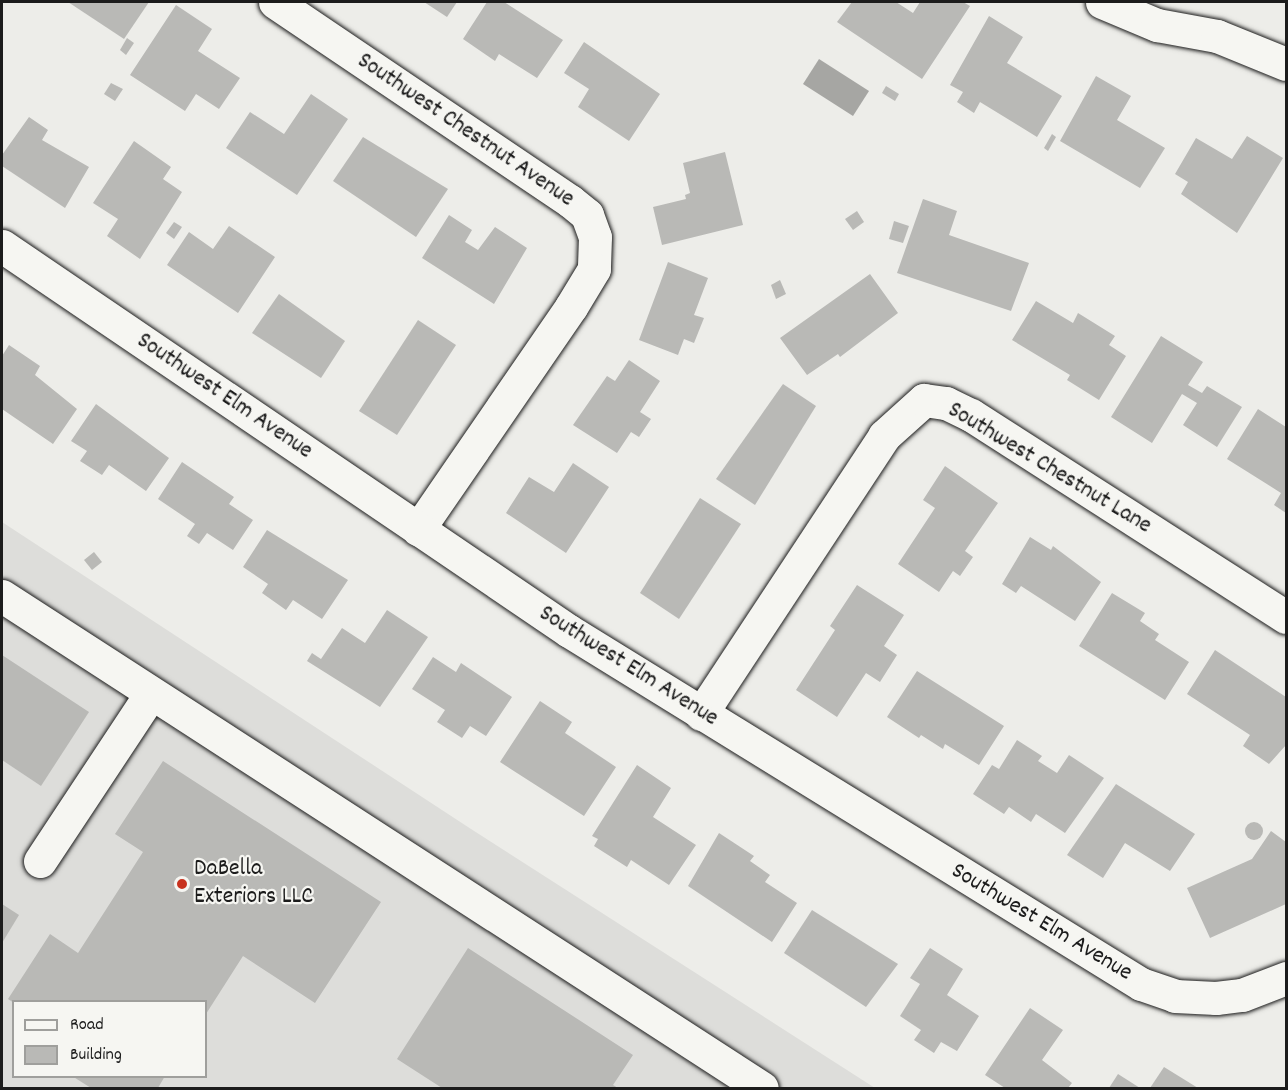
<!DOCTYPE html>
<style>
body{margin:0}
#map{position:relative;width:1288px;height:1090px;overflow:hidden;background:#edede9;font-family:Dekko,sans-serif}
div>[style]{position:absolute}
.built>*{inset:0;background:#ddddda}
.water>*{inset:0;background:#a6a6a3}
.building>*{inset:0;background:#b9b9b6}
.round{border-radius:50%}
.roads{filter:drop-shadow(0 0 2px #1c1c1c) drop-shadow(0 0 2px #1c1c1c)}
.minor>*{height:33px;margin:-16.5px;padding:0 16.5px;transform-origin:16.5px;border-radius:16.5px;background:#f6f6f2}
.dots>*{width:16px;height:16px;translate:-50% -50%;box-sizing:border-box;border:3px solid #f6f6f2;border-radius:50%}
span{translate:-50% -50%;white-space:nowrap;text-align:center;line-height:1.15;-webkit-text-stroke:4.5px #f6f6f2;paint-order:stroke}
.street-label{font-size:24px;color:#1c1c1c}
.poi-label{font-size:24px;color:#1c1c1c}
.left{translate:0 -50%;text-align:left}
.frame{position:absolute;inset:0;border:3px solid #1c1c1c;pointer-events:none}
.legend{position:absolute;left:12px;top:1000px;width:195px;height:78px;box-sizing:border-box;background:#f6f6f2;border:2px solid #9f9f9c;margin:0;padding:8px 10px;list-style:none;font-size:18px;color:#1c1c1c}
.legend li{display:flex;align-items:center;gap:12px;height:30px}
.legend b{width:30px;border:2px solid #9f9f9c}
</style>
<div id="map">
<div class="built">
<div style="clip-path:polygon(evenodd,2px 522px,471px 829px,875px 1088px,2px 1088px,2px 522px,14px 1002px,206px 1002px,206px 1076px,14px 1076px,14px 1002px)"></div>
</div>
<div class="water">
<div style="clip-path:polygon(819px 59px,869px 91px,853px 116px,803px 84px)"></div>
</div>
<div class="building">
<div style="clip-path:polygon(68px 2px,149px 2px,124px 39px)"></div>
<div style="clip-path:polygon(424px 2px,457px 2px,447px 17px)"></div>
<div style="clip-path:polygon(487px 2px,504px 2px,563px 40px,537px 78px,499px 54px,495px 61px,463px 39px)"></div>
<div style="clip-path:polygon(852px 2px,896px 2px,913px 13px,920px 2px,963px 2px,970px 6px,922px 79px,837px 22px)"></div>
<div style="clip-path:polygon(176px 5px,212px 29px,198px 51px,240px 78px,219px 109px,196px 94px,185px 111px,130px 75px)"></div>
<div style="clip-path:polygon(989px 16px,1023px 37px,1007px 63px,1062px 96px,1037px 137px,980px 102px,974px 113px,957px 102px,963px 92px,950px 85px)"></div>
<div style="clip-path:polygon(127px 38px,134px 43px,126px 55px,120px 50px)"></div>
<div style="clip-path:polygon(584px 42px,660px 94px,629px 141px,578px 107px,589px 89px,564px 73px)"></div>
<div style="clip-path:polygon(1096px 76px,1131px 96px,1117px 120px,1165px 148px,1140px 188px,1060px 141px)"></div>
<div style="clip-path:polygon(111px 83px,123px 89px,115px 101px,104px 94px)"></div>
<div style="clip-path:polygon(886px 86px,899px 94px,895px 101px,882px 93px)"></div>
<div style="clip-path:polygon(311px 94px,348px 119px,297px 195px,226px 148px,250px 112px,284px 134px)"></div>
<div style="clip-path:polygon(29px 117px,48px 130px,42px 140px,89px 167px,65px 208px,2px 166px,2px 155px)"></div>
<div style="clip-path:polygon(1052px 134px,1056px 137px,1048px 151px,1044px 148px)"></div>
<div style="clip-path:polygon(1247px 136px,1283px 158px,1237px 233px,1181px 194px,1188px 182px,1175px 174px,1196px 138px,1232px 159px)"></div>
<div style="clip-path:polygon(363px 137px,448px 189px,416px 237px,333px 181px)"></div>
<div style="clip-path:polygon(134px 141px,171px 167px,163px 179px,182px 192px,140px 259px,107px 236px,118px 219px,93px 203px)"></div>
<div style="clip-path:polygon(725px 152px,743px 225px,662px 245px,653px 207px,686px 199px,685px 195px,690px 193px,683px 163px)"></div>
<div style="clip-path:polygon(923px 199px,957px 211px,949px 235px,1029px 263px,1011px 311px,897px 273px)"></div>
<div style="clip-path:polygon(857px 211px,864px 222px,853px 230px,845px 219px)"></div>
<div style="clip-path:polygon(449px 215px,472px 230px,465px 242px,478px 250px,495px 227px,527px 248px,494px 304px,422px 258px)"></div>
<div style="clip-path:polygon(894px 221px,909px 226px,903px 243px,889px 239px)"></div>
<div style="clip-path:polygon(174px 222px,182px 227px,174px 239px,166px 233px)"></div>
<div style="clip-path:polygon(229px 226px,275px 257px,238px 313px,167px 265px,189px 232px,213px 249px)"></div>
<div style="clip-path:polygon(668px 262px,708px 278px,694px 315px,704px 318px,694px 343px,684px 339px,678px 355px,639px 340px)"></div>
<div style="clip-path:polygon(870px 274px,898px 313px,840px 357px,838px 354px,807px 375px,780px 338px)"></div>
<div style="clip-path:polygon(780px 280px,786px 294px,776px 299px,771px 285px)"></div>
<div style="clip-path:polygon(279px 294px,345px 341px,321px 378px,252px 333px)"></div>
<div style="clip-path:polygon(1036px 301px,1073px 323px,1078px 313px,1115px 336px,1109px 345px,1126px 356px,1099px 400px,1067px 380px,1070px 375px,1012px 340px)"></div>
<div style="clip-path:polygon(418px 320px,456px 345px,397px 435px,359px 411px)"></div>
<div style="clip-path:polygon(1161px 336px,1203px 362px,1188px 385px,1202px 393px,1207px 386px,1242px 407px,1217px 447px,1183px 425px,1197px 403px,1182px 394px,1152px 443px,1111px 417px)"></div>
<div style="clip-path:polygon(9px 345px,40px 366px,35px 375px,77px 409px,53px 444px,2px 409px,2px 356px)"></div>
<div style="clip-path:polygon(629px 360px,660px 381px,640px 412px,651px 419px,639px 437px,631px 432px,617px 453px,573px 425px,607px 376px,615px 381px)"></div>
<div style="clip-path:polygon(783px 384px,816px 406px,755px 505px,716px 479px)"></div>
<div style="clip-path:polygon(96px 404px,169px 458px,146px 491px,109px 465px,102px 475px,80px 461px,87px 451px,71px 441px)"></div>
<div style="clip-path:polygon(1258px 409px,1286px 427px,1286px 513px,1274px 505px,1281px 493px,1227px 459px)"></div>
<div style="clip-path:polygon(182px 462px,234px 497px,229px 504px,253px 520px,233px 550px,207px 533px,199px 544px,187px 536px,195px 524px,158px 499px)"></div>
<div style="clip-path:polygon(573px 463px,609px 487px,566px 553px,506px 513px,529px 477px,554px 492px)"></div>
<div style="clip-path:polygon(945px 466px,998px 503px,965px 551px,973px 557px,960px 576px,953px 571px,939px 592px,898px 564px,935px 508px,923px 500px)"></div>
<div style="clip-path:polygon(700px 498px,741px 524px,679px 619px,640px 593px)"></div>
<div style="clip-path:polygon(267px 530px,348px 580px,322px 619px,293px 600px,286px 610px,262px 593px,268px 584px,243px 567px)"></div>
<div style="clip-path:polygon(1030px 537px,1051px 550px,1053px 546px,1101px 582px,1075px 621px,1021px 586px,1016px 593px,1002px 584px)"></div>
<div style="clip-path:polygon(94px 552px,102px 562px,92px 570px,84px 560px)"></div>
<div style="clip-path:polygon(857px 585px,904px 615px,884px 646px,897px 655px,880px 682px,866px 673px,837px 717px,796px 690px,835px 630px,830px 626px)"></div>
<div style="clip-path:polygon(1112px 593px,1145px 613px,1140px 621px,1159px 634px,1155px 640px,1189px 662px,1165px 700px,1079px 646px)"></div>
<div style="clip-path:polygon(387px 610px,428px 637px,380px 707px,307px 661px,312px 653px,321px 659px,342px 628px,365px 643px)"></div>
<div style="clip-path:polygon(1215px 650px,1286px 697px,1286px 745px,1269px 764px,1243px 746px,1250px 735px,1187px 694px)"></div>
<div style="clip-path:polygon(2px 655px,89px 712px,41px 786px,2px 760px)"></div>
<div style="clip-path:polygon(433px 657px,456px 672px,461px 663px,512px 697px,486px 736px,470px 726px,462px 738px,437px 722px,445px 710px,412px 689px)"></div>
<div style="clip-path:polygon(917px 671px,1004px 726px,979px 765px,945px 744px,943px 749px,921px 735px,919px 738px,887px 717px)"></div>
<div style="clip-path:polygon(540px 701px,572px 722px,565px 733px,616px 767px,584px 816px,500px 762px)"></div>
<div style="clip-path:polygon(1017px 740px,1042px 756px,1038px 761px,1057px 773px,1069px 755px,1104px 778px,1065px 833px,1036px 814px,1031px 822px,1009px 807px,1004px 814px,973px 794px,992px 765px,999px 769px)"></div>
<div style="clip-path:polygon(163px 761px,381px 902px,315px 1003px,243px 956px,206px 1014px,206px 1002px,14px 1003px,8px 999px,50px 934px,78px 953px,143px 852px,115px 834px)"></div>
<div style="clip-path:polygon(637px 765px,671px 788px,653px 817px,696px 845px,669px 885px,631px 860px,627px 867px,594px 846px,598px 839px,592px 836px)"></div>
<div style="clip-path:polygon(1116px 784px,1195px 834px,1170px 871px,1125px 843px,1103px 878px,1067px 855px)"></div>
<div class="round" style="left:1245px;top:822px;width:18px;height:18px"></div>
<div style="clip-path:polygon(1271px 831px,1286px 842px,1286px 904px,1210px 938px,1187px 888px,1252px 859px)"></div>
<div style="clip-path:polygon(719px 833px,754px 856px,750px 861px,770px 875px,765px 882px,797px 903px,772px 942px,688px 886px)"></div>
<div style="clip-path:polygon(2px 904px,19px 915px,2px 943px)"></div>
<div style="clip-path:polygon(812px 910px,898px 964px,866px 1007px,784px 953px)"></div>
<div style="clip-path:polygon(468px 948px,633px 1055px,613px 1085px,618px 1088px,442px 1088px,397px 1059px)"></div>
<div style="clip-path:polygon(930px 948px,963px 969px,947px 995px,979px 1016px,957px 1051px,941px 1042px,934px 1053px,914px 1040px,921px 1030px,900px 1016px,920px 984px,910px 978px)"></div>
<div style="clip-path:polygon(1030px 1008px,1063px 1030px,1042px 1060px,1072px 1083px,1068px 1088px,1005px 1088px,985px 1075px)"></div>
<div style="clip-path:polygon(1164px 1067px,1198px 1088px,1150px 1088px)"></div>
<div style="clip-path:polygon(1118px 1074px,1140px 1088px,1109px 1088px)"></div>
<div style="clip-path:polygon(72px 1076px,165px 1076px,158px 1088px,91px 1088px)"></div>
</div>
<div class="roads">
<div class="minor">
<div style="left:275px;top:2px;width:356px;rotate:34deg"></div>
<div style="left:570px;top:201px;width:22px;rotate:39deg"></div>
<div style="left:587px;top:215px;width:23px;rotate:70deg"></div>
<div style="left:595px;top:237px;width:32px;rotate:92deg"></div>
<div style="left:594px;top:269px;width:44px;rotate:121.2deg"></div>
<div style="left:571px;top:307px;width:270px;rotate:124.5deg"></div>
<div style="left:1102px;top:2px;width:60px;rotate:22.7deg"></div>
<div style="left:1157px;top:25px;width:61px;rotate:10.4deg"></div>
<div style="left:1217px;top:36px;width:74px;rotate:22.1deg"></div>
<div style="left:2px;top:246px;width:685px;rotate:34.18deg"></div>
<div style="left:569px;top:631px;width:672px;rotate:31.68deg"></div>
<div style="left:1141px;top:984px;width:36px;rotate:19deg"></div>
<div style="left:1175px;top:996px;width:41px;rotate:2.8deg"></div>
<div style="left:1216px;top:998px;width:26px;rotate:-7deg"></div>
<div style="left:1242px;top:995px;width:47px;rotate:-21.1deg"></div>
<div style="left:2px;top:596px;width:905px;rotate:32.92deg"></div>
<div style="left:701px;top:714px;width:333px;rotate:-56.6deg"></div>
<div style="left:884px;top:436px;width:54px;rotate:-42deg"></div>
<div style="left:924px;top:400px;width:22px;rotate:8deg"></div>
<div style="left:946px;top:403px;width:28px;rotate:26deg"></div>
<div style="left:971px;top:415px;width:374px;rotate:32.7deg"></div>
<div style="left:40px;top:861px;width:201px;rotate:-56.5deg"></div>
</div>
</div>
<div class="dots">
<div style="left:182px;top:884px;background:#c8321e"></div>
</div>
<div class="street-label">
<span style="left:465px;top:131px;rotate:34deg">Southwest Chestnut Avenue</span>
<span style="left:224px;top:397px;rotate:34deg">Southwest Elm Avenue</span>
<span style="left:1049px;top:469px;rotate:31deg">Southwest Chestnut Lane</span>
<span style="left:628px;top:667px;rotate:32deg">Southwest Elm Avenue</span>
<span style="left:1041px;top:923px;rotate:31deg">Southwest Elm Avenue</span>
</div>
<div class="poi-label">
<span class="left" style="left:194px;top:884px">DaBella<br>Exteriors LLC</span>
</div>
<div class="frame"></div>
<ul class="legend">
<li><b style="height:8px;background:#f6f6f2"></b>Road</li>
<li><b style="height:16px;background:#b9b9b6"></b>Building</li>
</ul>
</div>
